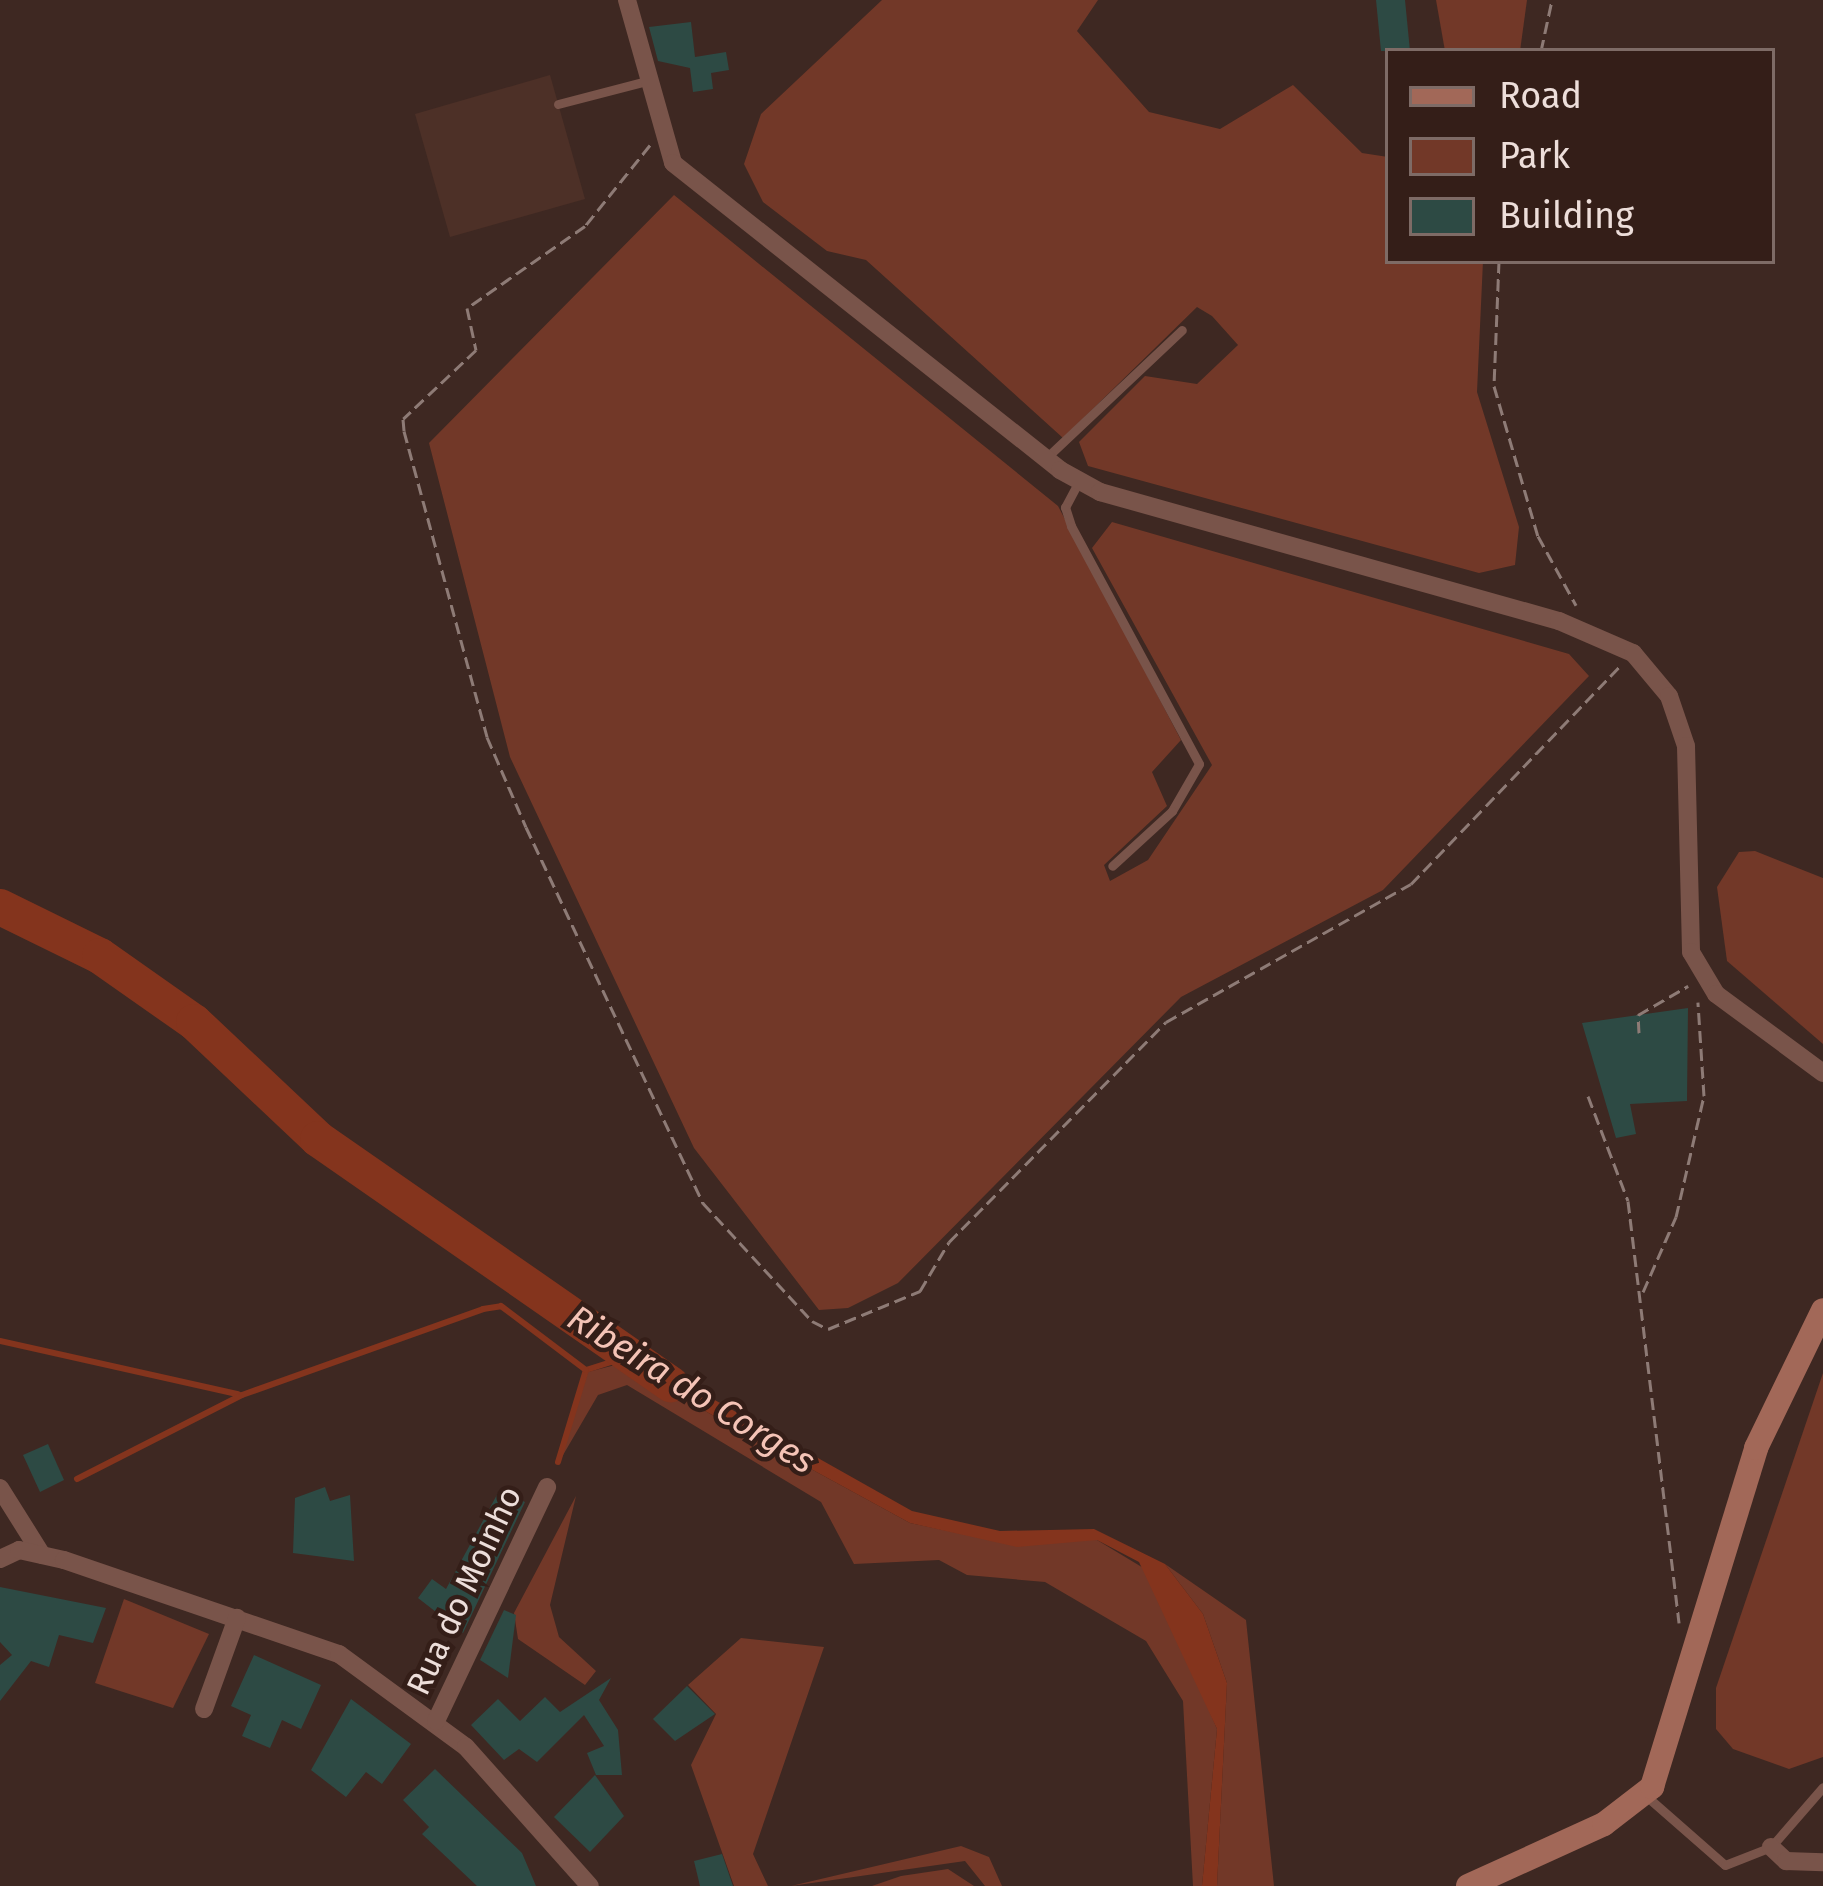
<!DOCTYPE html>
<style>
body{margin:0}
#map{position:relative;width:1823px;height:1886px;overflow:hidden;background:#3e2822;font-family:"Fira Sans",sans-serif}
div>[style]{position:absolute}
.built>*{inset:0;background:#4d3027}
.green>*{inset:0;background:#723828}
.water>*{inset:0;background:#84341d}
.stream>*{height:6px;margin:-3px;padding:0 3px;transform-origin:3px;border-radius:3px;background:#84341d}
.river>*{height:36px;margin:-18px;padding:0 18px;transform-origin:18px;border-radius:18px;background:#84341d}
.building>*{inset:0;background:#2d4a44}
.path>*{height:3px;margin-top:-1.5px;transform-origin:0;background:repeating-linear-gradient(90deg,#8e7b76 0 12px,transparent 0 18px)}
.service>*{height:9px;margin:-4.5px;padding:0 4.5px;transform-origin:4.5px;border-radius:4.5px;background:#79544a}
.minor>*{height:18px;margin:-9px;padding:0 9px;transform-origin:9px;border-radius:9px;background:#79544a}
.secondary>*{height:24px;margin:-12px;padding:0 12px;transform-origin:12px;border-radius:12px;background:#a26858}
span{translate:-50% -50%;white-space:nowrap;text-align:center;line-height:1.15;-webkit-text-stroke:9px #341e18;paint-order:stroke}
.street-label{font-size:33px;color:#eddeda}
.water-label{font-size:36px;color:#f4c3b6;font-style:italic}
.legend{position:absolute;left:1385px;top:48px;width:390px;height:216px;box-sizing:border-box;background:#341e18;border:3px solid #7e6b66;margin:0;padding:15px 21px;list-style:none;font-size:36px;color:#eddeda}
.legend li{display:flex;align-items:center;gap:24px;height:60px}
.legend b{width:60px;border:3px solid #7e6b66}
</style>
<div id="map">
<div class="built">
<div style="clip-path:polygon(550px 75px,585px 199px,450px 237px,415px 114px)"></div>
</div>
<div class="green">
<div style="clip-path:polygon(882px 0,1098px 0,1077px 31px,1149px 112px,1220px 129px,1293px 85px,1362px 153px,1388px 157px,1388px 261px,1483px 261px,1477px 392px,1519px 527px,1515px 565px,1479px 573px,1088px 466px,1079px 442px,1145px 376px,1197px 384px,1238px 345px,1212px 316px,1197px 307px,1063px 438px,866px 260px,827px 251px,763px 202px,744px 164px,761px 114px)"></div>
<div style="clip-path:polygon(1436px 0,1527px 0,1520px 51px,1445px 51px)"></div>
<div style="clip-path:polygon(674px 195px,1058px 506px,1181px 740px,1152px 772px,1167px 806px,1104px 865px,1110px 881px,1148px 860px,1212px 765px,1092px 548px,1112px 522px,1569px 654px,1589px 676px,1383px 890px,1181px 997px,898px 1283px,848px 1308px,819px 1310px,694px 1148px,510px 757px,429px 443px)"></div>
<div style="clip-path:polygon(1755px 851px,1823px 878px,1823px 1044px,1727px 961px,1717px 887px,1739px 852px)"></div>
<div style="clip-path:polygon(619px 1364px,910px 1523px,991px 1540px,1097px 1540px,1150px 1572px,1217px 1729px,1202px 1886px,1193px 1886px,1183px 1701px,1146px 1641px,1045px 1582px,967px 1575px,939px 1560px,854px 1564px,821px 1502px,627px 1385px,598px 1395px,559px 1462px,588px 1372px)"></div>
<div style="clip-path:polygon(1823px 1373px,1823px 1757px,1789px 1769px,1733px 1749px,1716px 1729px,1716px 1688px)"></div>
<div style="clip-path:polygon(576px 1496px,550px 1605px,559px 1637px,596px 1671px,585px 1685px,518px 1639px,514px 1613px)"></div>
<div style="clip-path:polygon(1165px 1564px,1246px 1620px,1274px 1886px,1217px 1886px,1227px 1683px,1203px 1614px)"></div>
<div style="clip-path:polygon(124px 1599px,209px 1634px,173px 1708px,95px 1683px)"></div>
<div style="clip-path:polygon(741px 1638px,824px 1647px,753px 1854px,768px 1886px,734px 1886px,691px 1765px,716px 1714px,688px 1685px)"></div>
<div style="clip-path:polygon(961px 1846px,989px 1857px,1002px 1886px,985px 1886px,965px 1861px,791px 1886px)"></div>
<div style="clip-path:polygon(948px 1869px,974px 1886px,872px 1886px,901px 1876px)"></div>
</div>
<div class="water">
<div style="clip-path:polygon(635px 1355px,912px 1511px,1000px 1531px,1094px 1529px,1165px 1564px,1203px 1614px,1227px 1683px,1217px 1886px,1202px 1886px,1217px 1729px,1139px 1562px,1097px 1540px,1017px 1547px,910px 1523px,619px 1364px)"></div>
</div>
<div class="stream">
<div style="left:0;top:1341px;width:244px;rotate:12.6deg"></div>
<div style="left:586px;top:1370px;width:43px;rotate:-17.6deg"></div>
<div style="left:558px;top:1462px;width:96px;rotate:-73.1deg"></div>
<div style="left:77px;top:1479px;width:185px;rotate:-27deg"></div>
<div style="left:242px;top:1395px;width:256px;rotate:-19.6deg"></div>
<div style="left:483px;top:1309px;width:18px;rotate:-9deg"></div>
<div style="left:501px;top:1306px;width:106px;rotate:37deg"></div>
</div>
<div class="river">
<div style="left:0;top:907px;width:111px;rotate:26.1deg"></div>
<div style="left:100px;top:956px;width:115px;rotate:35.1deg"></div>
<div style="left:194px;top:1022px;width:170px;rotate:43.3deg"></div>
<div style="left:318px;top:1139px;width:430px;rotate:34.8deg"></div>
</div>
<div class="building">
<div style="clip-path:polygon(1376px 0,1405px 0,1410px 51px,1381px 51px)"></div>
<div style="clip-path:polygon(691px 22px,695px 57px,726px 52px,729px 70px,711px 73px,713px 89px,693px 92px,690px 68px,658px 61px,649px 27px)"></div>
<div style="clip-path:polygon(1688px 1008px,1687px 1101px,1630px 1104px,1636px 1134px,1616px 1138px,1582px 1023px)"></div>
<div style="clip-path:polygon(48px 1444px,64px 1480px,40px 1492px,23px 1455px)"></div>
<div style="clip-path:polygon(325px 1487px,330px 1501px,350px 1495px,354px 1561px,293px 1553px,295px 1498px)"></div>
<div style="clip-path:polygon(499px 1491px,525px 1502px,463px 1633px,418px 1598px,432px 1579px,446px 1589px)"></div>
<div style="clip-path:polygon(0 1587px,106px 1608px,93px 1643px,59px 1635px,49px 1667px,31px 1661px,0 1701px,0 1665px,12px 1655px,0 1642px)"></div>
<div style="clip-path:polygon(504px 1610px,516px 1615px,508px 1678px,480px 1660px)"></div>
<div style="clip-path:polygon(254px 1655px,321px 1685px,301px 1729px,282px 1720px,270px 1748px,242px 1736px,251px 1715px,231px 1706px)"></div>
<div style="clip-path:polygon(611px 1678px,599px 1700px,618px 1730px,622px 1775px,596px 1775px,587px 1753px,604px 1746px,584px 1715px,537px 1762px,519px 1749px,504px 1760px,471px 1725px,498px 1699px,520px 1721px,545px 1697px,560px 1712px)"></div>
<div style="clip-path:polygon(687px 1686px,715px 1714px,675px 1741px,653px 1719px)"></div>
<div style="clip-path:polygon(351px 1699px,411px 1744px,382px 1784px,366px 1772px,346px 1797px,311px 1770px)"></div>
<div style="clip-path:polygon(435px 1769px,522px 1853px,536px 1886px,477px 1886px,422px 1834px,429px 1827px,403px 1800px)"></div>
<div style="clip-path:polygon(595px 1775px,624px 1816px,590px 1852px,554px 1817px)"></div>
<div style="clip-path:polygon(722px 1854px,733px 1886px,700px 1886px,694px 1861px)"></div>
</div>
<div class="path">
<div style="left:1541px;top:51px;width:52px;rotate:-77.8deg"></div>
<div style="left:650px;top:145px;width:104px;rotate:128.7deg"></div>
<div style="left:585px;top:226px;width:144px;rotate:145.2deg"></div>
<div style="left:467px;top:308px;width:43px;rotate:77.9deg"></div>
<div style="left:476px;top:350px;width:100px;rotate:136.6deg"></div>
<div style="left:403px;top:419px;width:12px;rotate:85deg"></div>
<div style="left:404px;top:431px;width:317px;rotate:74.8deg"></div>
<div style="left:487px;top:737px;width:98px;rotate:66.6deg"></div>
<div style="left:526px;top:827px;width:416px;rotate:64.8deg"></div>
<div style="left:703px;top:1203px;width:161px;rotate:47.3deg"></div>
<div style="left:812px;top:1321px;width:18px;rotate:27deg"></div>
<div style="left:828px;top:1329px;width:100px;rotate:-22.4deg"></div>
<div style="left:920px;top:1291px;width:57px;rotate:-59.4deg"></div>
<div style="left:949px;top:1242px;width:309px;rotate:-45.4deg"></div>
<div style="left:1166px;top:1022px;width:281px;rotate:-29.4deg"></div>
<div style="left:1411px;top:884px;width:301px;rotate:-46.2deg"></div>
<div style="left:1499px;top:261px;width:125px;rotate:92.3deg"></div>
<div style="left:1494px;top:386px;width:156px;rotate:73.7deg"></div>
<div style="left:1538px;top:536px;width:79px;rotate:61.2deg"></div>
<div style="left:1639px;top:1033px;width:18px;rotate:-93deg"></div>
<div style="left:1638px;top:1015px;width:58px;rotate:-30.1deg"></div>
<div style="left:1588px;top:1096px;width:112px;rotate:69.1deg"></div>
<div style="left:1628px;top:1201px;width:425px;rotate:83.1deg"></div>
<div style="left:1643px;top:1292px;width:82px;rotate:-66.3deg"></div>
<div style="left:1676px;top:1217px;width:124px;rotate:-77deg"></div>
<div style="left:1704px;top:1096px;width:94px;rotate:-93.7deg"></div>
</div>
<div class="service">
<div style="left:558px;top:104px;width:91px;rotate:-14.6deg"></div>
<div style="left:1045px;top:459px;width:188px;rotate:-43.3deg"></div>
<div style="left:1079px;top:481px;width:30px;rotate:118deg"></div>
<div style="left:1065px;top:507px;width:20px;rotate:72deg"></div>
<div style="left:1071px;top:526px;width:270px;rotate:61.7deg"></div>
<div style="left:1199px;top:764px;width:54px;rotate:119.9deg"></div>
<div style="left:1172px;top:811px;width:81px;rotate:137.5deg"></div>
<div style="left:1645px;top:1795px;width:106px;rotate:41.2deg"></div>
<div style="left:1725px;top:1865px;width:49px;rotate:-21.4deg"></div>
<div style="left:1771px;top:1847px;width:79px;rotate:-49.1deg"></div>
</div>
<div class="minor">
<div style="left:627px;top:0;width:169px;rotate:74.2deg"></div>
<div style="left:673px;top:163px;width:494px;rotate:38.4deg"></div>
<div style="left:1060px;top:470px;width:46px;rotate:28.8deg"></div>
<div style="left:1100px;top:492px;width:477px;rotate:15.7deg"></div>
<div style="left:1559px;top:621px;width:81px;rotate:23.4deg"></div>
<div style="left:1633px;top:653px;width:56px;rotate:50.1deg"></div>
<div style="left:1669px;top:696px;width:53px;rotate:71.2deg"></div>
<div style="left:1686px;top:746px;width:206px;rotate:88.6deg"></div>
<div style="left:1691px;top:952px;width:49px;rotate:59.2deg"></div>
<div style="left:1716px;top:994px;width:133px;rotate:36.4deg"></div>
<div style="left:0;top:1488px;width:79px;rotate:57.9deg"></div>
<div style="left:0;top:1559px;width:21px;rotate:-25deg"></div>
<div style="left:19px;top:1550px;width:46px;rotate:12.5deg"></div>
<div style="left:64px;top:1560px;width:291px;rotate:18.9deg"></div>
<div style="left:339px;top:1654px;width:157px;rotate:36.2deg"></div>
<div style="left:466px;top:1747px;width:186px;rotate:48.3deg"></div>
<div style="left:204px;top:1709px;width:97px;rotate:-70.1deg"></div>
<div style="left:436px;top:1721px;width:259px;rotate:-64.6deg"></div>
<div style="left:1771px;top:1847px;width:21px;rotate:43deg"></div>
<div style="left:1786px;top:1861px;width:37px;rotate:2deg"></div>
</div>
<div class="secondary">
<div style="left:1468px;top:1886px;width:149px;rotate:-24.5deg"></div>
<div style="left:1604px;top:1824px;width:61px;rotate:-37.6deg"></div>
<div style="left:1652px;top:1787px;width:355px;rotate:-72.9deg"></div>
<div style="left:1756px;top:1448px;width:153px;rotate:-64.1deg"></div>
</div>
<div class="street-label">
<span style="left:465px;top:1591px;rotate:-65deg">Rua do Moinho</span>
</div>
<div class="water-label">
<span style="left:691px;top:1390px;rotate:32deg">Ribeira do Corges</span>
</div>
<ul class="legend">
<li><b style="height:15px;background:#a26858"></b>Road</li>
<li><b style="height:33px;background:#723828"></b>Park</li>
<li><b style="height:33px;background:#2d4a44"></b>Building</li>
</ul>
</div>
